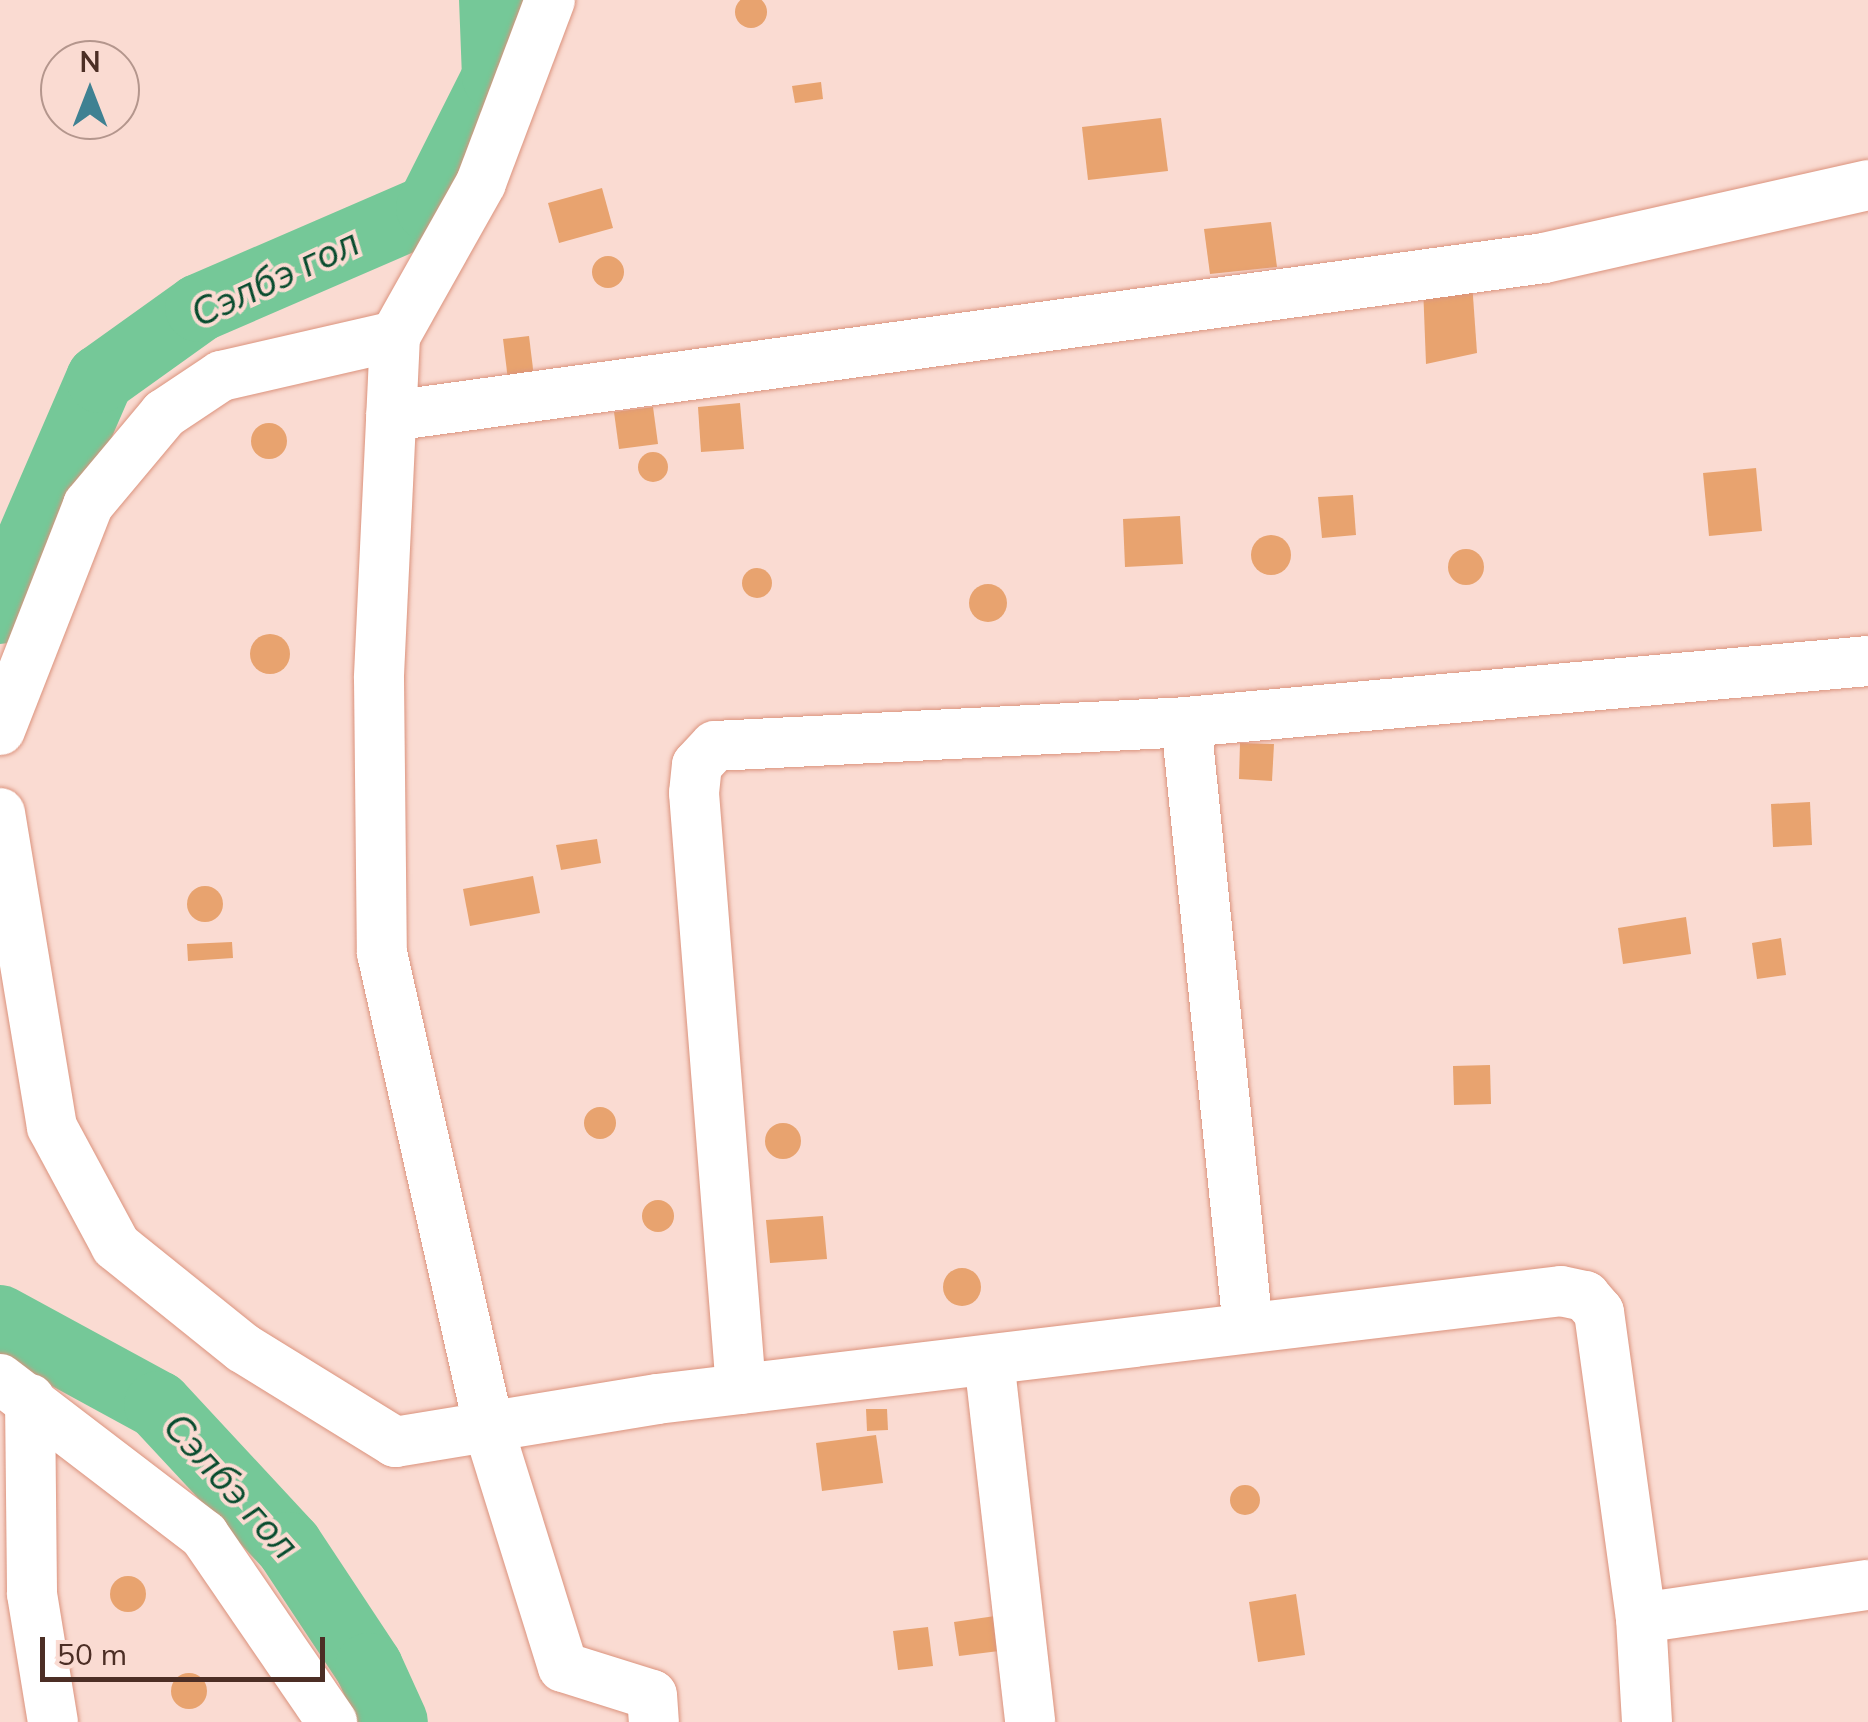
<!DOCTYPE html>
<meta charset="utf-8">
<style>
body{margin:0}
#map{position:relative;width:1868px;height:1722px;overflow:hidden;background:#fadbd2;font-family:Mulish,sans-serif}
div>[style]{position:absolute}
.river>*{height:68px;margin:-34px;padding:0 34px;transform-origin:34px;border-radius:34px;background:#75c898}
.building>*{inset:0;background:#e8a36f}
.round{border-radius:50%}
.roads{filter:drop-shadow(0 0 2px #db937d) drop-shadow(0 0 2px #db937d)}
.minor>*{height:50px;margin:-25px;padding:0 25px;transform-origin:25px;border-radius:25px;background:#fff}
span{translate:-50% -50%;white-space:nowrap;text-align:center;line-height:1.15;-webkit-text-stroke:8px #fadbd2;paint-order:stroke}
.water-label{font-size:38px;color:#084c2e;font-style:italic}
.north{position:absolute;left:40px;top:40px;width:100px;height:100px;box-sizing:border-box;background:#fadbd2;border:2px solid #b4968d;border-radius:50%;rotate:0deg;font-size:28px;font-weight:700;line-height:40px;text-align:center;color:#4c2e25}
.north::after{content:'';display:block;margin:auto;width:35px;height:45px;background:#3f8192;clip-path:polygon(50% 0,100% 100%,50% 72%,0 100%)}
.scale{position:absolute;left:40px;top:1637px;width:285px;height:45px;box-sizing:border-box;border:5px solid #4c2e25;border-top:0;padding-left:12px;font-size:30px;line-height:35px;white-space:nowrap;color:#4c2e25;-webkit-text-stroke:8px #fadbd2;paint-order:stroke}
</style>
<div id="map">
<div class="river">
<div style="left:0;top:610px;width:252px;rotate:-66.6deg"></div>
<div style="left:100px;top:379px;width:122px;rotate:-35.6deg"></div>
<div style="left:199px;top:308px;width:252px;rotate:-23.4deg"></div>
<div style="left:430px;top:208px;width:147px;rotate:-63.3deg"></div>
<div style="left:496px;top:77px;width:77px;rotate:-92.2deg"></div>
<div style="left:0;top:1319px;width:180px;rotate:28.6deg"></div>
<div style="left:158px;top:1405px;width:192px;rotate:47.1deg"></div>
<div style="left:289px;top:1546px;width:145px;rotate:56.5deg"></div>
<div style="left:369px;top:1667px;width:60px;rotate:65.6deg"></div>
</div>
<div class="building">
<div class="round" style="left:735px;top:-4px;width:32px;height:32px"></div>
<div style="clip-path:polygon(821px 82px,823px 99px,795px 103px,792px 86px)"></div>
<div style="clip-path:polygon(1161px 118px,1168px 171px,1088px 180px,1082px 127px)"></div>
<div style="clip-path:polygon(602px 188px,613px 228px,559px 243px,548px 203px)"></div>
<div style="clip-path:polygon(1271px 222px,1277px 267px,1210px 274px,1204px 229px)"></div>
<div class="round" style="left:592px;top:256px;width:32px;height:32px"></div>
<div style="clip-path:polygon(1472px 282px,1477px 353px,1426px 364px,1423px 286px)"></div>
<div style="clip-path:polygon(529px 336px,534px 377px,508px 380px,503px 339px)"></div>
<div style="clip-path:polygon(740px 403px,744px 449px,701px 452px,698px 407px)"></div>
<div style="clip-path:polygon(653px 407px,658px 444px,619px 449px,614px 412px)"></div>
<div class="round" style="left:251px;top:423px;width:36px;height:36px"></div>
<div class="round" style="left:638px;top:452px;width:30px;height:30px"></div>
<div style="clip-path:polygon(1756px 468px,1762px 531px,1709px 536px,1703px 473px)"></div>
<div style="clip-path:polygon(1353px 495px,1356px 535px,1322px 538px,1318px 497px)"></div>
<div style="clip-path:polygon(1180px 516px,1183px 564px,1125px 567px,1123px 519px)"></div>
<div class="round" style="left:1251px;top:535px;width:40px;height:40px"></div>
<div class="round" style="left:1448px;top:549px;width:36px;height:36px"></div>
<div class="round" style="left:742px;top:568px;width:30px;height:30px"></div>
<div class="round" style="left:969px;top:584px;width:38px;height:38px"></div>
<div class="round" style="left:250px;top:634px;width:40px;height:40px"></div>
<div style="clip-path:polygon(1240px 743px,1274px 744px,1272px 781px,1239px 779px)"></div>
<div style="clip-path:polygon(1810px 802px,1812px 845px,1773px 847px,1771px 804px)"></div>
<div style="clip-path:polygon(597px 839px,601px 863px,561px 870px,556px 845px)"></div>
<div style="clip-path:polygon(533px 876px,540px 913px,470px 926px,463px 889px)"></div>
<div class="round" style="left:187px;top:886px;width:36px;height:36px"></div>
<div style="clip-path:polygon(1686px 917px,1691px 954px,1623px 964px,1618px 928px)"></div>
<div style="clip-path:polygon(1781px 938px,1786px 975px,1757px 979px,1752px 943px)"></div>
<div style="clip-path:polygon(232px 942px,233px 958px,188px 961px,187px 944px)"></div>
<div style="clip-path:polygon(1490px 1065px,1491px 1104px,1454px 1105px,1453px 1066px)"></div>
<div class="round" style="left:584px;top:1107px;width:32px;height:32px"></div>
<div class="round" style="left:765px;top:1123px;width:36px;height:36px"></div>
<div class="round" style="left:642px;top:1200px;width:32px;height:32px"></div>
<div style="clip-path:polygon(823px 1216px,827px 1259px,770px 1263px,766px 1220px)"></div>
<div class="round" style="left:943px;top:1268px;width:38px;height:38px"></div>
<div style="clip-path:polygon(866px 1409px,887px 1409px,888px 1430px,867px 1431px)"></div>
<div style="clip-path:polygon(876px 1435px,883px 1483px,822px 1491px,816px 1443px)"></div>
<div class="round" style="left:1230px;top:1485px;width:30px;height:30px"></div>
<div class="round" style="left:110px;top:1576px;width:36px;height:36px"></div>
<div style="clip-path:polygon(1296px 1594px,1305px 1655px,1258px 1662px,1249px 1602px)"></div>
<div style="clip-path:polygon(995px 1616px,999px 1651px,959px 1656px,954px 1622px)"></div>
<div style="clip-path:polygon(928px 1627px,933px 1666px,898px 1670px,893px 1631px)"></div>
<div class="round" style="left:171px;top:1673px;width:36px;height:36px"></div>
</div>
<div class="roads">
<div class="minor">
<div style="left:550px;top:0;width:196px;rotate:110.7deg"></div>
<div style="left:481px;top:183px;width:176px;rotate:119.3deg"></div>
<div style="left:395px;top:336px;width:343px;rotate:92.7deg"></div>
<div style="left:379px;top:679px;width:274px;rotate:89.4deg"></div>
<div style="left:382px;top:953px;width:492px;rotate:77.3deg"></div>
<div style="left:490px;top:1433px;width:245px;rotate:72.7deg"></div>
<div style="left:563px;top:1667px;width:93px;rotate:17.5deg"></div>
<div style="left:652px;top:1695px;width:27px;rotate:86deg"></div>
<div style="left:391px;top:416px;width:1164px;rotate:-7.8deg"></div>
<div style="left:1544px;top:258px;width:332px;rotate:-12.7deg"></div>
<div style="left:1186px;top:722px;width:609px;rotate:84.16deg"></div>
<div style="left:0;top:730px;width:242px;rotate:-68.6deg"></div>
<div style="left:88px;top:505px;width:119px;rotate:-50.1deg"></div>
<div style="left:164px;top:414px;width:69px;rotate:-33.7deg"></div>
<div style="left:221px;top:376px;width:179px;rotate:-12.9deg"></div>
<div style="left:0;top:813px;width:318px;rotate:80.6deg"></div>
<div style="left:52px;top:1127px;width:135px;rotate:61.7deg"></div>
<div style="left:116px;top:1246px;width:163px;rotate:38.8deg"></div>
<div style="left:243px;top:1348px;width:179px;rotate:31.7deg"></div>
<div style="left:395px;top:1442px;width:266px;rotate:-9.3deg"></div>
<div style="left:657px;top:1399px;width:910px;rotate:-6.81deg"></div>
<div style="left:1561px;top:1291px;width:25px;rotate:12deg"></div>
<div style="left:1585px;top:1296px;width:21px;rotate:49deg"></div>
<div style="left:1599px;top:1312px;width:309px;rotate:82.2deg"></div>
<div style="left:1641px;top:1618px;width:104px;rotate:86.7deg"></div>
<div style="left:989px;top:1360px;width:364px;rotate:83.5deg"></div>
<div style="left:0;top:1379px;width:257px;rotate:37.4deg"></div>
<div style="left:204px;top:1535px;width:227px;rotate:55.6deg"></div>
<div style="left:741px;top:1389px;width:598px;rotate:-94.51deg"></div>
<div style="left:694px;top:793px;width:28px;rotate:-84deg"></div>
<div style="left:697px;top:765px;width:26px;rotate:-47deg"></div>
<div style="left:715px;top:746px;width:472px;rotate:-2.9deg"></div>
<div style="left:1186px;top:722px;width:685px;rotate:-5.11deg"></div>
<div style="left:30px;top:1399px;width:195px;rotate:89.4deg"></div>
<div style="left:32px;top:1594px;width:130px;rotate:80.7deg"></div>
<div style="left:1641px;top:1618px;width:229px;rotate:-8.3deg"></div>
</div>
</div>
<div class="water-label">
<span style="left:275px;top:278px;rotate:-25deg">Сэлбэ гол</span>
<span style="left:231px;top:1486px;rotate:48deg">Сэлбэ гол</span>
</div>
<div class="north">N</div>
<div class="scale">50 m</div>
</div>
